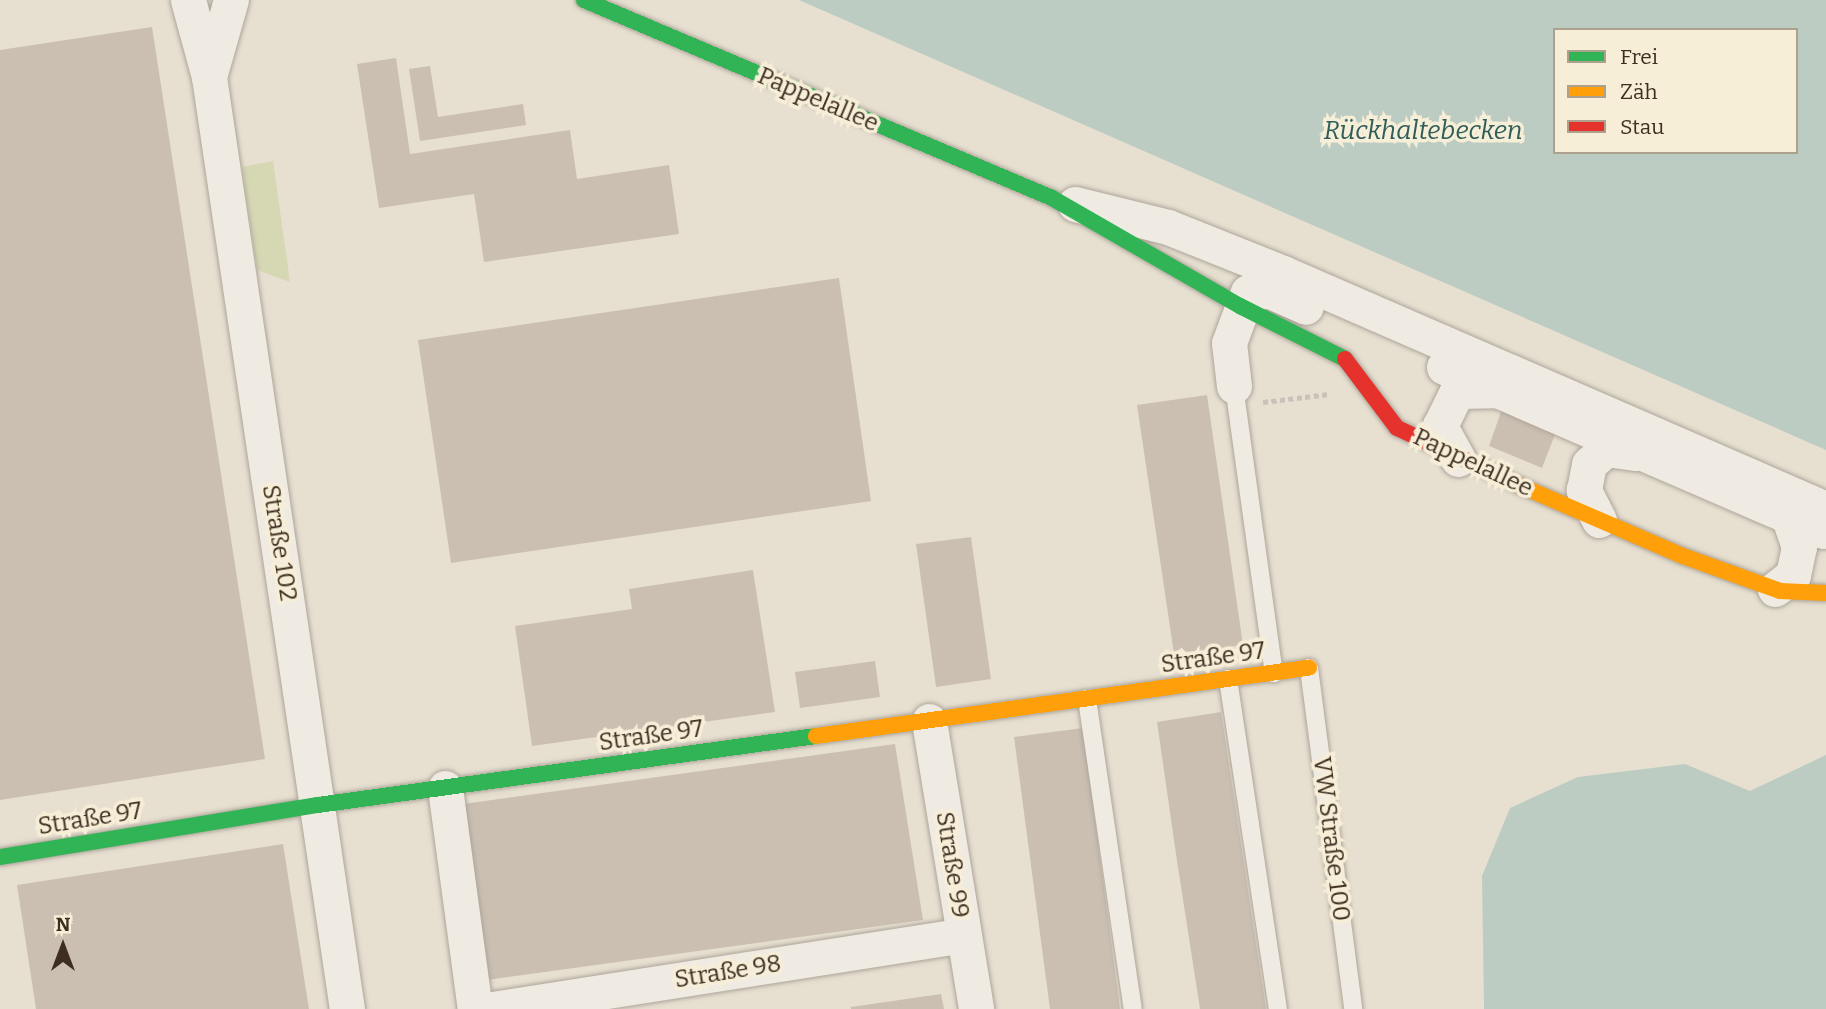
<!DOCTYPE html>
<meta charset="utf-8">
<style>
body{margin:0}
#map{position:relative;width:1826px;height:1009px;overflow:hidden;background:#e7e0d1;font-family:Bitter,serif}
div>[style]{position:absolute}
.green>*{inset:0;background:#d6d7b3}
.water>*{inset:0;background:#bcccc2}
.building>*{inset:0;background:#cbbfb2}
.path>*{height:4.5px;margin-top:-2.25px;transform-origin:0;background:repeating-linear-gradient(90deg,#c8c2b9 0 5px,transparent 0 8.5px)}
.roads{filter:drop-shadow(0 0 2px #ada599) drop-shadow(0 0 2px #ada599)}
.lane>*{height:18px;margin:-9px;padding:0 9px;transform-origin:9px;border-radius:9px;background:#efebe3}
.street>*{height:35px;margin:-17.5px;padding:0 17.5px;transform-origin:17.5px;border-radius:17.5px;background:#efebe3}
.fast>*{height:16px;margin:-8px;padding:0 8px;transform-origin:8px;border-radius:8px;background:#30b455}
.slow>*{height:16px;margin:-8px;padding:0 8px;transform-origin:8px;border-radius:8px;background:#ff9f0a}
.jam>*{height:16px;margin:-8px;padding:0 8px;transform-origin:8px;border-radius:8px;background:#e5322d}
span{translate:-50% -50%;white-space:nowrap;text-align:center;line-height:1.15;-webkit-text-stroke:7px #f7eed8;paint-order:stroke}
.street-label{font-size:24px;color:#3d2e20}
.water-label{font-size:26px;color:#2f5d5a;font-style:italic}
.legend{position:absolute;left:1553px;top:28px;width:245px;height:126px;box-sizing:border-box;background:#f7eed8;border:2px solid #ada18e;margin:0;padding:9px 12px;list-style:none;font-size:21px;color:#3d2e20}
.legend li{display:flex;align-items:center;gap:14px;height:35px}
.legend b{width:35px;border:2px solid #ada18e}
.north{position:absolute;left:28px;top:911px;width:70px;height:70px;-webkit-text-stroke:5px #f7eed8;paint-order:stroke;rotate:0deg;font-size:19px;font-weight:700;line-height:28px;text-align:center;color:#3d2e20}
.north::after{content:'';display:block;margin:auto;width:24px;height:32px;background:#3d2e20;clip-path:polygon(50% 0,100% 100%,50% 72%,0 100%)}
</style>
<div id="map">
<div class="green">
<div style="clip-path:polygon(273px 161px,290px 282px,257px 270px,242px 167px)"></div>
</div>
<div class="water">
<div style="clip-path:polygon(evenodd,799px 0,1826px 0,1826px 450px,799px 0,1555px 30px,1796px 30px,1796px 152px,1555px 152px,1555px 30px)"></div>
<div style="clip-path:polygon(1826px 755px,1826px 1009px,1484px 1009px,1482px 876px,1510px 808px,1578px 777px,1685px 764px,1750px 791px)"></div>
</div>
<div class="building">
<div style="clip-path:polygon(152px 27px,265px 759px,0 800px,0 50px)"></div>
<div style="clip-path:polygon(396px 58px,410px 154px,570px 130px,577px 179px,669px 165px,679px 234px,484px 262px,474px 194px,379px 208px,357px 64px)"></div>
<div style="clip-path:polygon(430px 66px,438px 117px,523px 104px,526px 125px,420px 141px,409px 69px)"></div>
<div style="clip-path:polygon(839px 278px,871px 501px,451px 563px,418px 340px)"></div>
<div style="clip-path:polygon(1207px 395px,1243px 645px,1174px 654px,1137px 405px)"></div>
<div style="clip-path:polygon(1502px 409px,1556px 432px,1542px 468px,1489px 446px)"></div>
<div style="clip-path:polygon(971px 537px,991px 679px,936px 687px,916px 544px)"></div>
<div style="clip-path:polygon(753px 570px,775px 712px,532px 746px,515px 626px,632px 609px,629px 589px)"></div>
<div style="clip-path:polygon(875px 661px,880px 697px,800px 708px,795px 672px)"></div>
<div style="clip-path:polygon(1221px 712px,1266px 1009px,1200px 1009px,1177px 861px,1157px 722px)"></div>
<div style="clip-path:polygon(1083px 728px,1120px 1009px,1050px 1009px,1014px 737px)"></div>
<div style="clip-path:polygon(895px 744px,923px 920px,487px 980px,463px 804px)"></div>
<div style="clip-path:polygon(283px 844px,309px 1009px,36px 1009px,17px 885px)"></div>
<div style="clip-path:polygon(941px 994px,944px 1009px,851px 1009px,851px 1007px)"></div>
</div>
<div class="path">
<div style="left:1263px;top:402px;width:67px;rotate:-6.8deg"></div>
</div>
<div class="roads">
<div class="lane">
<div style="left:1234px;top:386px;width:290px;rotate:82.1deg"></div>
<div style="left:1309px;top:668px;width:344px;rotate:82.6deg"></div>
<div style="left:1228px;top:679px;width:334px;rotate:81.4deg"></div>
<div style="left:1087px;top:699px;width:313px;rotate:81.6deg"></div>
</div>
<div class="street">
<div style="left:188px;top:0;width:80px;rotate:74.7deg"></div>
<div style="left:209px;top:77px;width:942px;rotate:81.58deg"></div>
<div style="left:209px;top:77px;width:80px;rotate:-74.1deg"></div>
<div style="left:1075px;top:204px;width:96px;rotate:13.9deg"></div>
<div style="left:1168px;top:227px;width:124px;rotate:21.8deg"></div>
<div style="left:1283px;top:273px;width:592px;rotate:23.49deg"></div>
<div style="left:1444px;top:367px;width:413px;rotate:23.4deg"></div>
<div style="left:1234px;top:386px;width:43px;rotate:-96.6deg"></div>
<div style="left:1229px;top:343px;width:54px;rotate:-69.6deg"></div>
<div style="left:1248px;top:292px;width:22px;rotate:-3deg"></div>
<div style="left:1270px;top:291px;width:39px;rotate:24deg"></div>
<div style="left:1458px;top:459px;width:38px;rotate:-119deg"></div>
<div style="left:1440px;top:426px;width:39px;rotate:-64deg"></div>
<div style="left:1457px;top:391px;width:39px;rotate:-1deg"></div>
<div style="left:1599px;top:520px;width:34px;rotate:-117deg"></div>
<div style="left:1584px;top:490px;width:26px;rotate:-79deg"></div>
<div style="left:1589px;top:464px;width:23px;rotate:-41deg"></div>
<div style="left:1606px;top:449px;width:29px;rotate:8deg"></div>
<div style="left:1775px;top:589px;width:23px;rotate:-38deg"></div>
<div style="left:1793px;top:575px;width:29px;rotate:-78deg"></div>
<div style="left:1799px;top:547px;width:31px;rotate:-109deg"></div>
<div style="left:929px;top:721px;width:292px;rotate:80.7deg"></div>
<div style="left:445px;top:788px;width:223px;rotate:82.3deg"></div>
<div style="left:492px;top:1009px;width:477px;rotate:-8.9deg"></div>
</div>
<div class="fast">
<div style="left:584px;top:0;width:508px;rotate:22.93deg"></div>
<div style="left:1052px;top:198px;width:217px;rotate:29.9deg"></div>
<div style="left:1240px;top:306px;width:118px;rotate:26.8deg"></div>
<div style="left:0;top:857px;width:322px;rotate:-9.3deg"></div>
<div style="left:318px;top:805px;width:503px;rotate:-7.89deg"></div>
</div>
<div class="slow">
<div style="left:1521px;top:486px;width:176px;rotate:23.4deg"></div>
<div style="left:1683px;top:556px;width:103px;rotate:19.8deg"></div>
<div style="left:1780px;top:591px;width:46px;rotate:2.5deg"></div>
<div style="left:816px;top:736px;width:498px;rotate:-7.9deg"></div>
</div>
<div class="jam">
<div style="left:1345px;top:359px;width:86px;rotate:53deg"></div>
<div style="left:1397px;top:428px;width:137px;rotate:25.1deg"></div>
</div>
</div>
<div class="street-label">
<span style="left:818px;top:100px;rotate:23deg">Pappelallee</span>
<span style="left:1473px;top:463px;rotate:25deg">Pappelallee</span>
<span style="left:279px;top:543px;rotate:81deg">Straße 102</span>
<span style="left:1213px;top:658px;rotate:-8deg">Straße 97</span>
<span style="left:651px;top:736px;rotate:-8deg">Straße 97</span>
<span style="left:90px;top:819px;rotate:-9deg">Straße 97</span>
<span style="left:1331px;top:839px;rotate:83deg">VW Straße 100</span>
<span style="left:952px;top:865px;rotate:81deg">Straße 99</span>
<span style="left:728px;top:972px;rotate:-9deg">Straße 98</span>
</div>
<div class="water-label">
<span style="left:1423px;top:131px">Rückhaltebecken</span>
</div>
<ul class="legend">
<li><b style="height:9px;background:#30b455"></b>Frei</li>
<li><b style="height:9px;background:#ff9f0a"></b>Zäh</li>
<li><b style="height:9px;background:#e5322d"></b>Stau</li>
</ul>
<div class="north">N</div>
</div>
